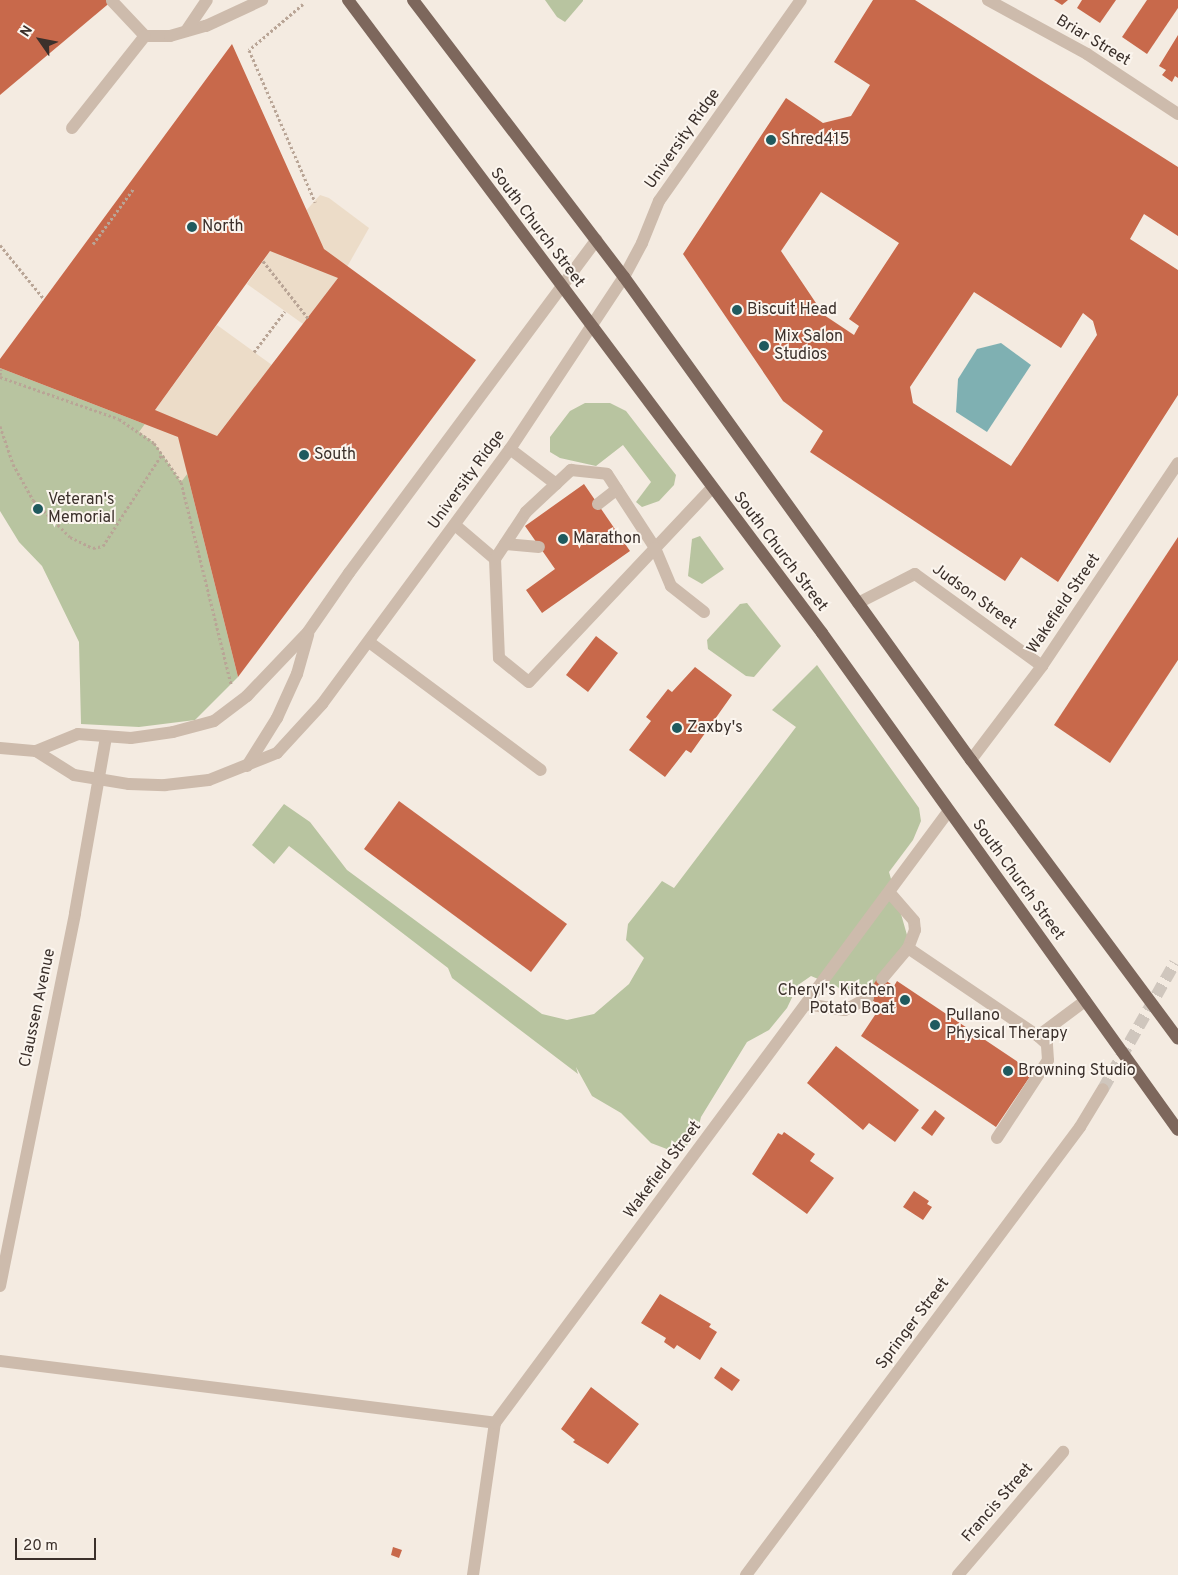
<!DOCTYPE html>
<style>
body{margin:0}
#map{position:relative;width:1178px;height:1575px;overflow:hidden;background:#f4ebe1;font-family:Overpass,sans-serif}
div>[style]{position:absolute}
.green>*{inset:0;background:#b8c4a0}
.plaza>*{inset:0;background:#ecdcc8}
.water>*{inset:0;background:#7fb0b2}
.building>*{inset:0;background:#c8694b}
.minor-tunnel>*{height:12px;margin-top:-6px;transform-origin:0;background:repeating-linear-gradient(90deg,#cfc6bd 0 12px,transparent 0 18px)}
.path>*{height:3px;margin-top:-1.5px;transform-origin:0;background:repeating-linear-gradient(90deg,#b9a596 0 2.5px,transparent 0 5px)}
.service>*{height:12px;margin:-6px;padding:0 6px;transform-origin:6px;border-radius:6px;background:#cdbbac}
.minor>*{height:12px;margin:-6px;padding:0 6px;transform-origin:6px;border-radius:6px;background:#cdbbac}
.tertiary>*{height:12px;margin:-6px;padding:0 6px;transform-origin:6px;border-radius:6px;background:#cdbbac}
.primary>*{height:12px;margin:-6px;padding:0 6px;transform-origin:6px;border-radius:6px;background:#7d675c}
.dots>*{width:14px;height:14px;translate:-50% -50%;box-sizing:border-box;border:2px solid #fbf5ee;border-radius:50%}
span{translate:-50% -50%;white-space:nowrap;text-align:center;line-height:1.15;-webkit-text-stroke:4px #fbf5ee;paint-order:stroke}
.street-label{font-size:16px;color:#3b302b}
.poi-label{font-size:16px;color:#3b302b}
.left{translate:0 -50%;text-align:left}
.right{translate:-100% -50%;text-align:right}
.north{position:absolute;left:15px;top:15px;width:50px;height:50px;-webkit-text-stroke:4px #fbf5ee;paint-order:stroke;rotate:303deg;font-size:14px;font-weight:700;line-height:20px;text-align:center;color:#3b302b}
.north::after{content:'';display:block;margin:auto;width:18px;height:22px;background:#3b302b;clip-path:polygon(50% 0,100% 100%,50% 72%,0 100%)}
.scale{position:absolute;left:15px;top:1538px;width:81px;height:22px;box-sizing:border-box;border:2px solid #3b302b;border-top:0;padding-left:6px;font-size:15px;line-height:18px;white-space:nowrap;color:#3b302b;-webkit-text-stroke:4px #fbf5ee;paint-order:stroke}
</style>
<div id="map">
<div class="green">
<div style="clip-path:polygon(545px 0,583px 0,583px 1px,565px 22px,557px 17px)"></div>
<div style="clip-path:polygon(0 368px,178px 437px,238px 677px,195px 720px,139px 727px,81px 724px,79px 642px,42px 566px,19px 542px,0 511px)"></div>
<div style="clip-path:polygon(585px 403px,610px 403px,626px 411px,643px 433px,676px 475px,674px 485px,659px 501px,642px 507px,636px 502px,651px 482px,623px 445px,596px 466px,560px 458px,550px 452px,550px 437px,570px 411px)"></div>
<div style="clip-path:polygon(700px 536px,724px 569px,702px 584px,688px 576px,692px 539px)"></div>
<div style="clip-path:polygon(747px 603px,781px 646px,754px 677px,746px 676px,708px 649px,707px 640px,740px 604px)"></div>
<div style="clip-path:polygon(817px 665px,919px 808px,921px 821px,913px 840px,889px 872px,907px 935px,904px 958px,861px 997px,811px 976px,798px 985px,787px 1008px,769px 1030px,747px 1042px,701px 1117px,697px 1133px,680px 1154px,651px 1143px,621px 1113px,592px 1096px,576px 1067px,578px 1074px,452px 978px,448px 968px,289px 846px,274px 864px,252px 845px,284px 804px,310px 822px,347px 870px,542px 1014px,567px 1020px,594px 1014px,629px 984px,644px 958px,626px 940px,628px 924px,662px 881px,674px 888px,796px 727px,772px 710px)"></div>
</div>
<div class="plaza">
<div style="clip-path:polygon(320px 195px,329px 198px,369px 228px,347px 267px,303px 324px,247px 284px,270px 251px)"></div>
<div style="clip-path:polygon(217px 325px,272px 365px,181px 482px,154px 443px,139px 432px)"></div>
</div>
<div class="water">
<div style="clip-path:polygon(1001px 343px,1031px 365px,987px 432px,956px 412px,958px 379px,977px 349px)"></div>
</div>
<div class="building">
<div style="clip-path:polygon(0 0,113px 0,0 95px)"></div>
<div style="clip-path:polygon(evenodd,873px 0,915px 0,1178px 167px,1178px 236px,1144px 214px,1130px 239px,1178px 270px,1178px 395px,1058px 582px,1021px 557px,1005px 581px,810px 452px,823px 431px,783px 401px,683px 254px,786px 98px,823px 123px,851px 116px,870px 85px,834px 62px,873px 0,821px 192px,899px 243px,849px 319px,859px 326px,854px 335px,824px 315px,781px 251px,821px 192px,873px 0,974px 292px,1061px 348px,1083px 313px,1093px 321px,1097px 335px,1011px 466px,913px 403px,910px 387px,974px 292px)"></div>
<div style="clip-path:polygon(1054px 0,1068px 0,1062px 5px)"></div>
<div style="clip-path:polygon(1082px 0,1116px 0,1100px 23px,1077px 8px)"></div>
<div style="clip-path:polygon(1147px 0,1178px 0,1178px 8px,1147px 54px,1122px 37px)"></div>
<div style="clip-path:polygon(1178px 35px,1178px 78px,1175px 76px,1172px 82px,1162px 75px,1166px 70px,1159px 66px)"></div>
<div style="clip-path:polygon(evenodd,232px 44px,324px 249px,476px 360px,238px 677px,178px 437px,0 368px,0 359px,232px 44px,270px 251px,338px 278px,217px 436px,155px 410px,270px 251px)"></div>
<div style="clip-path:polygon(584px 484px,630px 551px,542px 613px,526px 590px,555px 569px,525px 526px)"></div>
<div style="clip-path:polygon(1178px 537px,1178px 660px,1110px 763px,1054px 725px)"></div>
<div style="clip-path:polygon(596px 636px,618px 653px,588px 692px,566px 675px)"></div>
<div style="clip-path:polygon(695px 667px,732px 695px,691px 753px,686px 750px,665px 777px,629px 750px,651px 721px,646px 717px,668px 689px,672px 692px)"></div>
<div style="clip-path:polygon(399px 801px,567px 924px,531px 972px,364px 849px)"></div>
<div style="clip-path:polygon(879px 976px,894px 986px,897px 981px,1033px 1072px,996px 1127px,861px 1036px,881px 1006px,866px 996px)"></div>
<div style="clip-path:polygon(836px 1046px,919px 1110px,895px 1142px,869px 1123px,863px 1130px,807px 1083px)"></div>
<div style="clip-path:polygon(935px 1110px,945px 1118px,932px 1136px,921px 1128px)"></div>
<div style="clip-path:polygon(784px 1132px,815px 1154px,810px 1161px,834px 1178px,807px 1214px,752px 1174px,778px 1133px,782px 1135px)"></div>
<div style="clip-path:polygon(914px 1191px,929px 1201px,927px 1204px,932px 1207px,923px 1220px,903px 1207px)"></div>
<div style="clip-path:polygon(660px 1294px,711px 1324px,709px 1327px,717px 1332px,700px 1360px,677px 1345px,674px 1349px,664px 1342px,666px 1338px,641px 1323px)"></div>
<div style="clip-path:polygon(721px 1367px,740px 1380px,732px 1391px,714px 1378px)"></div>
<div style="clip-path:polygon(591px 1387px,639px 1424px,608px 1464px,573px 1442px,575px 1440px,561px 1429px)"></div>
<div style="clip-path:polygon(393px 1547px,402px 1550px,399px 1558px,391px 1555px)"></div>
</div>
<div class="minor-tunnel">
<div style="left:1103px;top:1089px;width:145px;rotate:-60.3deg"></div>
</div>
<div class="path">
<div style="left:303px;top:4px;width:71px;rotate:139.6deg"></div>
<div style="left:249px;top:50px;width:166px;rotate:66.5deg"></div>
<div style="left:93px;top:244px;width:69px;rotate:-53.8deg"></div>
<div style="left:0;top:245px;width:70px;rotate:50.8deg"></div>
<div style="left:263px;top:261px;width:73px;rotate:51.7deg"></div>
<div style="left:254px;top:352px;width:51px;rotate:-52.9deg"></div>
<div style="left:0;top:375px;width:6px;rotate:-81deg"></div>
<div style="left:0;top:377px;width:126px;rotate:19.4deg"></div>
<div style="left:119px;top:419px;width:42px;rotate:34.4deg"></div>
<div style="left:154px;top:443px;width:47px;rotate:55.3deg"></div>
<div style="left:181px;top:482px;width:208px;rotate:76.1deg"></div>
<div style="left:0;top:426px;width:40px;rotate:71.1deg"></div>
<div style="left:13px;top:464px;width:41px;rotate:60.9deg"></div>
<div style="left:33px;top:500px;width:52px;rotate:45deg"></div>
<div style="left:70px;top:537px;width:25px;rotate:26deg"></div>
<div style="left:93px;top:548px;width:10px;rotate:-11deg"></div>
<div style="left:103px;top:546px;width:109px;rotate:-57.3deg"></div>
</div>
<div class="service">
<div style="left:112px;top:1px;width:48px;rotate:46.7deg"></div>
<div style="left:145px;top:36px;width:25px"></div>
<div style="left:170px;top:36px;width:37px;rotate:-16deg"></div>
<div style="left:206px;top:26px;width:62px;rotate:-24.9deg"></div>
<div style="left:186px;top:31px;width:37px;rotate:-56deg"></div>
<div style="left:72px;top:128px;width:117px;rotate:-51.6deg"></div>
<div style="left:510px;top:449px;width:58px;rotate:37.3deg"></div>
<div style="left:598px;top:504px;width:24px;rotate:-38deg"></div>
<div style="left:455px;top:525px;width:52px;rotate:40.4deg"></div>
<div style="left:495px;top:559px;width:99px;rotate:87.7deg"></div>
<div style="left:499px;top:658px;width:38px;rotate:39deg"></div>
<div style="left:529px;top:682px;width:265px;rotate:-46.7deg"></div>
<div style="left:505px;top:544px;width:34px;rotate:5deg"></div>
<div style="left:495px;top:559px;width:56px;rotate:-56.6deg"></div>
<div style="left:526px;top:512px;width:62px;rotate:-43deg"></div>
<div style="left:571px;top:470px;width:36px;rotate:6deg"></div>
<div style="left:607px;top:474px;width:88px;rotate:57deg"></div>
<div style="left:655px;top:548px;width:41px;rotate:67.2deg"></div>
<div style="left:671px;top:586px;width:42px;rotate:38.2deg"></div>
<div style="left:858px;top:603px;width:64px;rotate:-27deg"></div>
<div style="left:915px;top:574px;width:157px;rotate:35.9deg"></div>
<div style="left:369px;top:642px;width:214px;rotate:36.7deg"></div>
<div style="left:889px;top:892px;width:38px;rotate:49deg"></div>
<div style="left:914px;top:921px;width:9px;rotate:84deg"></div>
<div style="left:915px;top:930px;width:19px;rotate:111deg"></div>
<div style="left:908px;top:948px;width:157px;rotate:34.1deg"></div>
<div style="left:1038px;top:1036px;width:59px;rotate:-36.7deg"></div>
<div style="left:882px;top:979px;width:40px;rotate:-50deg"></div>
<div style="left:806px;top:1004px;width:39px;rotate:9deg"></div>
<div style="left:845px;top:1010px;width:26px;rotate:-28deg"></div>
<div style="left:997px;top:1138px;width:93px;rotate:-56.8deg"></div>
<div style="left:1048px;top:1060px;width:16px;rotate:-94deg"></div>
<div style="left:1047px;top:1044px;width:12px;rotate:-138deg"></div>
</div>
<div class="minor">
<div style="left:988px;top:0;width:113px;rotate:28.6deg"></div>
<div style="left:1087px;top:54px;width:109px;rotate:33.4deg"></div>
<div style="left:971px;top:760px;width:118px;rotate:-52.9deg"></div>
<div style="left:1042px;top:666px;width:244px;rotate:-56.2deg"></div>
<div style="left:0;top:1286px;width:380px;rotate:-78.6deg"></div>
<div style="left:75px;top:913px;width:179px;rotate:-80deg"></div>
<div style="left:0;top:1361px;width:499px;rotate:7.1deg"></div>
<div style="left:473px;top:1575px;width:154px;rotate:-81.8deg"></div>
<div style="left:495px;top:1423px;width:761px;rotate:-53.45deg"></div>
<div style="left:746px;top:1575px;width:559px;rotate:-53.29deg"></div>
<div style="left:1080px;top:1127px;width:44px;rotate:-58.8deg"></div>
<div style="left:958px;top:1575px;width:162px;rotate:-49.5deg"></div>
</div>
<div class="tertiary">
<div style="left:0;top:748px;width:36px;rotate:5deg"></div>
<div style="left:36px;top:751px;width:45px;rotate:32.3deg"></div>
<div style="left:74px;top:775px;width:56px;rotate:9.3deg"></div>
<div style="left:129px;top:784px;width:36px;rotate:2deg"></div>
<div style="left:165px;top:785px;width:44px;rotate:-6.5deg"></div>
<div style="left:209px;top:780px;width:73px;rotate:-21.7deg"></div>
<div style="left:277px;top:753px;width:67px;rotate:-47.4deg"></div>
<div style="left:322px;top:704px;width:317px;rotate:-53.6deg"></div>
<div style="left:510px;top:449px;width:206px;rotate:-56.5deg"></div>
<div style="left:624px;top:277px;width:38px;rotate:-62deg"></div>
<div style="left:642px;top:243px;width:45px;rotate:-68deg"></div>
<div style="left:659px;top:201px;width:246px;rotate:-54.8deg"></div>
<div style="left:36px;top:751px;width:45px;rotate:-22deg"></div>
<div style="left:78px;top:734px;width:53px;rotate:4.3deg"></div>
<div style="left:131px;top:738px;width:42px;rotate:-8.1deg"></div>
<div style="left:173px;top:732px;width:42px;rotate:-15deg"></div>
<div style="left:214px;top:721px;width:41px;rotate:-37.1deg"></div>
<div style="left:247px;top:696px;width:88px;rotate:-46.4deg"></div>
<div style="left:308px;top:632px;width:72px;rotate:-55.2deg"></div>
<div style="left:349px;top:573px;width:415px;rotate:-53.4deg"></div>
<div style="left:247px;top:766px;width:57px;rotate:-58deg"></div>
<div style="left:277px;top:718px;width:48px;rotate:-65.6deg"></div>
<div style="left:297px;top:674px;width:41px;rotate:-74.2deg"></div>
</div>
<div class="primary">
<div style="left:348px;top:0;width:791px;rotate:53.17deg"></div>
<div style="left:822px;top:633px;width:611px;rotate:54.39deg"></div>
<div style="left:413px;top:0;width:348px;rotate:52.7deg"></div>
<div style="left:624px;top:277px;width:595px;rotate:54.31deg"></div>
<div style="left:971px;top:760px;width:347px;rotate:53.4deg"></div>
</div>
<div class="dots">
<div style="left:771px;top:140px;background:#1f5a5e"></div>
<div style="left:192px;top:227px;background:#1f5a5e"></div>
<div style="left:737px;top:310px;background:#1f5a5e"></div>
<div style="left:764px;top:346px;background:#1f5a5e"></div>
<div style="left:304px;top:455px;background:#1f5a5e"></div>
<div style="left:38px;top:509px;background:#1f5a5e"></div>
<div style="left:563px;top:539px;background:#1f5a5e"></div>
<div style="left:677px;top:728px;background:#1f5a5e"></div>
<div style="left:905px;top:1000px;background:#1f5a5e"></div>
<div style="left:935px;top:1025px;background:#1f5a5e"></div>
<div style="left:1008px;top:1071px;background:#1f5a5e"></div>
</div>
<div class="street-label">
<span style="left:1093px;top:41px;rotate:31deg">Briar Street</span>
<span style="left:683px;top:139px;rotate:-55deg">University Ridge</span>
<span style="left:537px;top:228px;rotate:53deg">South Church Street</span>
<span style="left:467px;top:480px;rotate:-54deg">University Ridge</span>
<span style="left:780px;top:552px;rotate:53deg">South Church Street</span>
<span style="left:974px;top:597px;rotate:36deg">Judson Street</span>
<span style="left:1064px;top:604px;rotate:-56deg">Wakefield Street</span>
<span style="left:1018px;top:880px;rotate:54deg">South Church Street</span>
<span style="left:38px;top:1008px;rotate:-78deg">Claussen Avenue</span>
<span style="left:663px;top:1170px;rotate:-53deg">Wakefield Street</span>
<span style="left:913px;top:1324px;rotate:-53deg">Springer Street</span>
<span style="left:998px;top:1503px;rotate:-49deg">Francis Street</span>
</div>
<div class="poi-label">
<span class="left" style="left:781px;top:140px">Shred415</span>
<span class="left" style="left:202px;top:227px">North</span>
<span class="left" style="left:747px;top:310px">Biscuit Head</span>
<span class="left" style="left:774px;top:346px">Mix Salon<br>Studios</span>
<span class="left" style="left:314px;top:455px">South</span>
<span class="left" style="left:48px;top:509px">Veteran's<br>Memorial</span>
<span class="left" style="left:573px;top:539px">Marathon</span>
<span class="left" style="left:687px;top:728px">Zaxby's</span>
<span class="right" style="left:895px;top:1000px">Cheryl's Kitchen<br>Potato Boat</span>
<span class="left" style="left:946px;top:1025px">Pullano<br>Physical Therapy</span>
<span class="left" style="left:1018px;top:1071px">Browning Studio</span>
</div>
<div class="north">N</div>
<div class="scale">20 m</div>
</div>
